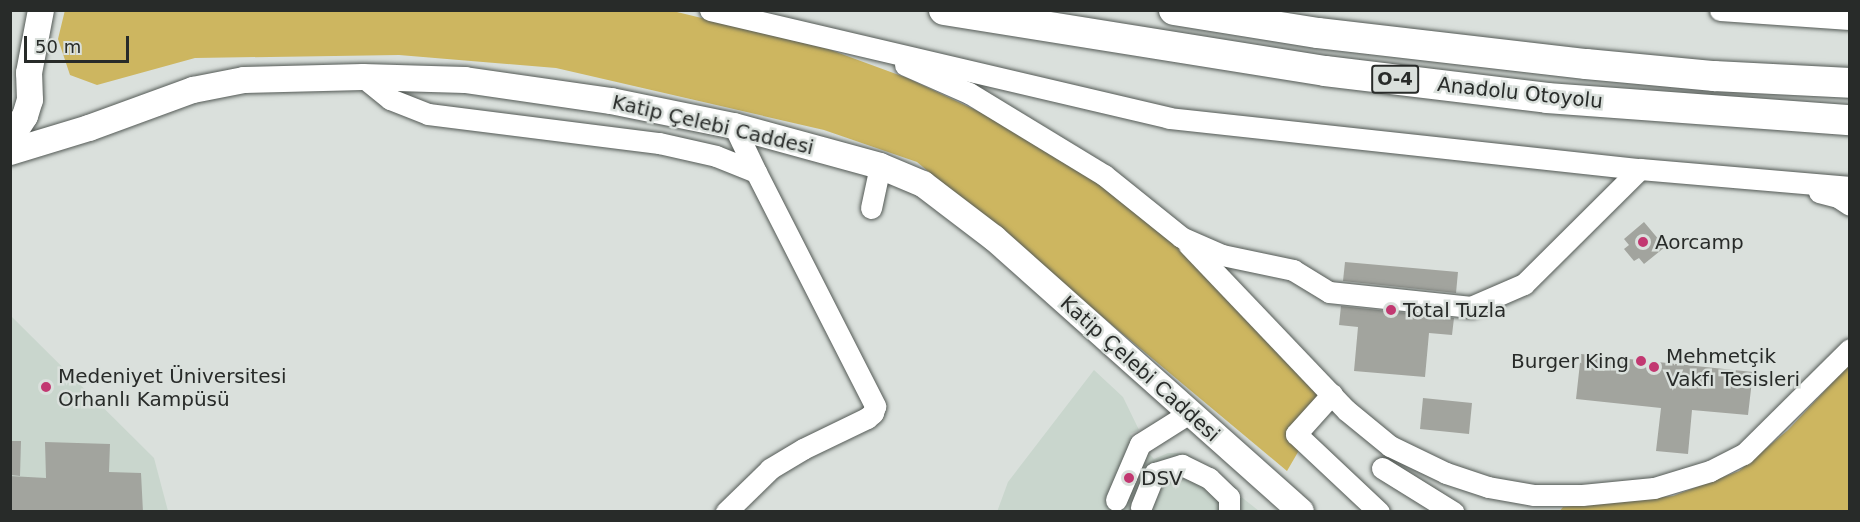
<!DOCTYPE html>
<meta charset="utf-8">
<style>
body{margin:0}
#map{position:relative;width:1860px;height:522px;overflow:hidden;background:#dae0dc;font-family:"DejaVu Sans",sans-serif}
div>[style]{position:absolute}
.built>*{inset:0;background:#c9d6cd}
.green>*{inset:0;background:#cdb660}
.building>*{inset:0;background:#a2a49e}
.roads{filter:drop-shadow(0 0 2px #535955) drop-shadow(0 0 2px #535955)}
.minor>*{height:21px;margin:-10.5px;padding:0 10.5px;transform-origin:10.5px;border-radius:10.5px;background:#fff}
.major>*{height:26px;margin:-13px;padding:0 13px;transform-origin:13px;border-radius:13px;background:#fff}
.highway>*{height:30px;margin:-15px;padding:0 15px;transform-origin:15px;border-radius:15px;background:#fff}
.dots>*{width:16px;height:16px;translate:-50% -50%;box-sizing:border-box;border:3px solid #dae0dc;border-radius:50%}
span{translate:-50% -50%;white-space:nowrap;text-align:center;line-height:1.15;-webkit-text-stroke:5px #dae0dc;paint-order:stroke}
.shield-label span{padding:2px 4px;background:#dae0dc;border:2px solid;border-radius:4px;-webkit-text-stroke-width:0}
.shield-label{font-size:18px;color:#282b29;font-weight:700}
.street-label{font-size:20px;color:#282b29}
.poi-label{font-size:20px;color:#282b29}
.left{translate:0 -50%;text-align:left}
.right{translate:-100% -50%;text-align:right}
.frame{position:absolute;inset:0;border:12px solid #282b29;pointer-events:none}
.scale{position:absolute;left:24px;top:36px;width:105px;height:27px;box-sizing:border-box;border:3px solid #282b29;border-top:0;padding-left:8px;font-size:18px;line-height:21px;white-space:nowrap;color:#282b29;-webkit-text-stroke:4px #dae0dc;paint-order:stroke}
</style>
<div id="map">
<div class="built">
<div style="clip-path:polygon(10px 315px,154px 458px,168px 511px,11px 511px)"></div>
<div style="clip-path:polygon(1094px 370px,1123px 397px,1139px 430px,1130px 434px,1154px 459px,1168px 453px,1186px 453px,1259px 511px,997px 512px,1008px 482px)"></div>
</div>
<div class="green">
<div style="clip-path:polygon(65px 10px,656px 10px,677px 12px,828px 49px,907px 78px,984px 114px,1121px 196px,1190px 258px,1327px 402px,1287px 471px,917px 162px,824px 130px,556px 68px,399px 55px,195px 58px,97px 85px,70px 75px,58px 39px)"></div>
<div style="clip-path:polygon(1849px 365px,1849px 511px,1559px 512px,1563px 507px,1673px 496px,1739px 471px,1788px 430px)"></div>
</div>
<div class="building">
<div style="clip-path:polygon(1644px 222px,1665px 247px,1644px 264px,1639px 258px,1634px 261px,1624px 249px,1629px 245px,1624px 239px)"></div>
<div style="clip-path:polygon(1345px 262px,1458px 272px,1456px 293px,1343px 281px)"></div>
<div style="clip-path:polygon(1341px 306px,1454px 318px,1452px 335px,1429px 333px,1425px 377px,1354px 371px,1358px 327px,1339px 325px)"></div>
<div style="clip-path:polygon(1581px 354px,1753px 372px,1748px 415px,1692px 410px,1688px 454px,1656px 451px,1661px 408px,1576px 399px)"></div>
<div style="clip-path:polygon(1423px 398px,1472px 403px,1469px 434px,1420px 429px)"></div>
<div style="clip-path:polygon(10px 441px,21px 441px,20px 476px,10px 475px)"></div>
<div style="clip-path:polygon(45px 442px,110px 444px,109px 472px,141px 473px,143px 512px,10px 512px,10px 476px,46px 478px)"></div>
</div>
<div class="roads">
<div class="minor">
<div style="left:710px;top:10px;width:472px;rotate:13.2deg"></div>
<div style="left:1169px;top:118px;width:474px;rotate:6.2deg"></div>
<div style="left:1640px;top:169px;width:211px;rotate:4.9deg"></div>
<div style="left:1720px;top:10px;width:130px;rotate:4deg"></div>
<div style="left:905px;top:65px;width:70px;rotate:23.6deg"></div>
<div style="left:969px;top:93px;width:158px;rotate:31.3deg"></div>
<div style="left:1104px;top:175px;width:99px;rotate:38.8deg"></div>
<div style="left:1181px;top:237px;width:45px;rotate:23.7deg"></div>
<div style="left:1222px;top:255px;width:73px;rotate:11.9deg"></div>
<div style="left:1293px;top:270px;width:42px;rotate:31.4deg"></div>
<div style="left:1329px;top:292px;width:143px;rotate:6deg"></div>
<div style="left:1471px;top:307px;width:58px;rotate:-23.5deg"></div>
<div style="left:1524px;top:284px;width:163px;rotate:-44.8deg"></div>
<div style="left:363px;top:77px;width:35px;rotate:39deg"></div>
<div style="left:390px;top:99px;width:41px;rotate:21.5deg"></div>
<div style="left:428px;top:114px;width:233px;rotate:7.2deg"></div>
<div style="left:659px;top:143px;width:58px;rotate:12.8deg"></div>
<div style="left:716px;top:156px;width:43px;rotate:21.8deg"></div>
<div style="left:756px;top:172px;width:263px;rotate:63deg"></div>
<div style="left:875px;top:406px;width:7px;rotate:106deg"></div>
<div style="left:873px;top:413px;width:8px;rotate:140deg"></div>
<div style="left:867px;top:418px;width:71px;rotate:154.2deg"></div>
<div style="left:803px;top:449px;width:39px;rotate:149deg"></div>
<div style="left:770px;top:469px;width:62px;rotate:135.7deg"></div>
<div style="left:734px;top:126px;width:51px;rotate:64.4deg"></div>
<div style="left:1819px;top:192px;width:20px;rotate:15deg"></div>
<div style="left:1838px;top:197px;width:14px;rotate:34deg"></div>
<div style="left:871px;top:208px;width:43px;rotate:-77.9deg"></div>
<div style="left:1188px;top:244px;width:229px;rotate:46.4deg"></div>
<div style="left:1346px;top:410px;width:57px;rotate:39.3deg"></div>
<div style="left:1390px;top:446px;width:62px;rotate:25.7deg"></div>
<div style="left:1446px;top:473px;width:44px;rotate:18.4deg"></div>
<div style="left:1488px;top:487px;width:47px;rotate:9.9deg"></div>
<div style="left:1534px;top:495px;width:48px"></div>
<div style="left:1582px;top:495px;width:72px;rotate:-5.6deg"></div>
<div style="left:1654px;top:488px;width:59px;rotate:-16.9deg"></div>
<div style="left:1710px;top:471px;width:38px;rotate:-27deg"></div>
<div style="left:1744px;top:454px;width:149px;rotate:-44.7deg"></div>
<div style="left:1332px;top:394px;width:54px;rotate:132deg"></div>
<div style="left:1296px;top:434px;width:114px;rotate:43.2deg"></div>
<div style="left:1382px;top:468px;width:84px;rotate:31.8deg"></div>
<div style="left:1116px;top:500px;width:61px;rotate:-66.8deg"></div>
<div style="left:1140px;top:444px;width:58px;rotate:-32.3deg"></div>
<div style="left:1141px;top:507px;width:37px;rotate:-68deg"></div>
<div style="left:1155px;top:473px;width:28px;rotate:-17deg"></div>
<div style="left:1182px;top:465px;width:30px;rotate:26deg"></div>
<div style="left:1209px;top:478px;width:28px;rotate:44deg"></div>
<div style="left:1229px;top:497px;width:15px;rotate:90deg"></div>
</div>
<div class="major">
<div style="left:10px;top:139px;width:27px;rotate:-57deg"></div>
<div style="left:25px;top:116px;width:17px;rotate:-73deg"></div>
<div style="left:30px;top:100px;width:27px;rotate:-92deg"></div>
<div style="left:29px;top:73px;width:64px;rotate:-79.2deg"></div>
<div style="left:10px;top:152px;width:83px;rotate:-16.9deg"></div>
<div style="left:89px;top:128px;width:111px;rotate:-20.1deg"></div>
<div style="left:193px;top:90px;width:52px;rotate:-11.1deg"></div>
<div style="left:244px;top:80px;width:119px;rotate:-1.4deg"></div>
<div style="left:363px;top:77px;width:102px;rotate:1.7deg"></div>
<div style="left:465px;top:80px;width:148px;rotate:8.2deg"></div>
<div style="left:611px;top:101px;width:126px;rotate:11.5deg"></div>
<div style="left:734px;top:126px;width:151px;rotate:15.3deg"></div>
<div style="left:880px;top:166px;width:47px;rotate:22.7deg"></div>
<div style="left:923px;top:184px;width:89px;rotate:37.3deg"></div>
<div style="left:994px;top:238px;width:411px;rotate:41.7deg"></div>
</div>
<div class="highway">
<div style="left:944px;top:10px;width:386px;rotate:9.1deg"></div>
<div style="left:1325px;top:71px;width:224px;rotate:6.9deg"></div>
<div style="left:1547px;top:98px;width:304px;rotate:4.2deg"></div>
<div style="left:1174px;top:10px;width:146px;rotate:9.1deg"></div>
<div style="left:1318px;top:33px;width:270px;rotate:6.6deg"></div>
<div style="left:1586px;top:64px;width:129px;rotate:5.4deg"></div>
<div style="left:1714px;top:76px;width:136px;rotate:2.9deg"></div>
</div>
</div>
<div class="dots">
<div style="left:1643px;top:242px;background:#c23871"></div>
<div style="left:1391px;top:310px;background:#c23871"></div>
<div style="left:1641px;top:361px;background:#c23871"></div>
<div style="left:1654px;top:367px;background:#c23871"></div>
<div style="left:46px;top:387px;background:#c23871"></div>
<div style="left:1129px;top:478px;background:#c23871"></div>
</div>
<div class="shield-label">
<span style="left:1395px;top:79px">O-4</span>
</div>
<div class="street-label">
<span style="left:1520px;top:93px;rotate:6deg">Anadolu Otoyolu</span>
<span style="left:713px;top:125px;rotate:13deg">Katip Çelebi Caddesi</span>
<span style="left:1140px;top:369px;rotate:42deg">Katip Çelebi Caddesi</span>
</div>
<div class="poi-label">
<span class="left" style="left:1655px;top:242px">Aorcamp</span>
<span class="left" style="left:1403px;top:310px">Total Tuzla</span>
<span class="left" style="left:1666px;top:368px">Mehmetçik<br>Vakfı Tesisleri</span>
<span class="right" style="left:1629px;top:361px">Burger King</span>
<span class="left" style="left:58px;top:388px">Medeniyet Üniversitesi<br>Orhanlı Kampüsü</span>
<span class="left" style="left:1141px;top:478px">DSV</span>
</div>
<div class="frame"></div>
<div class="scale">50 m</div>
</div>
